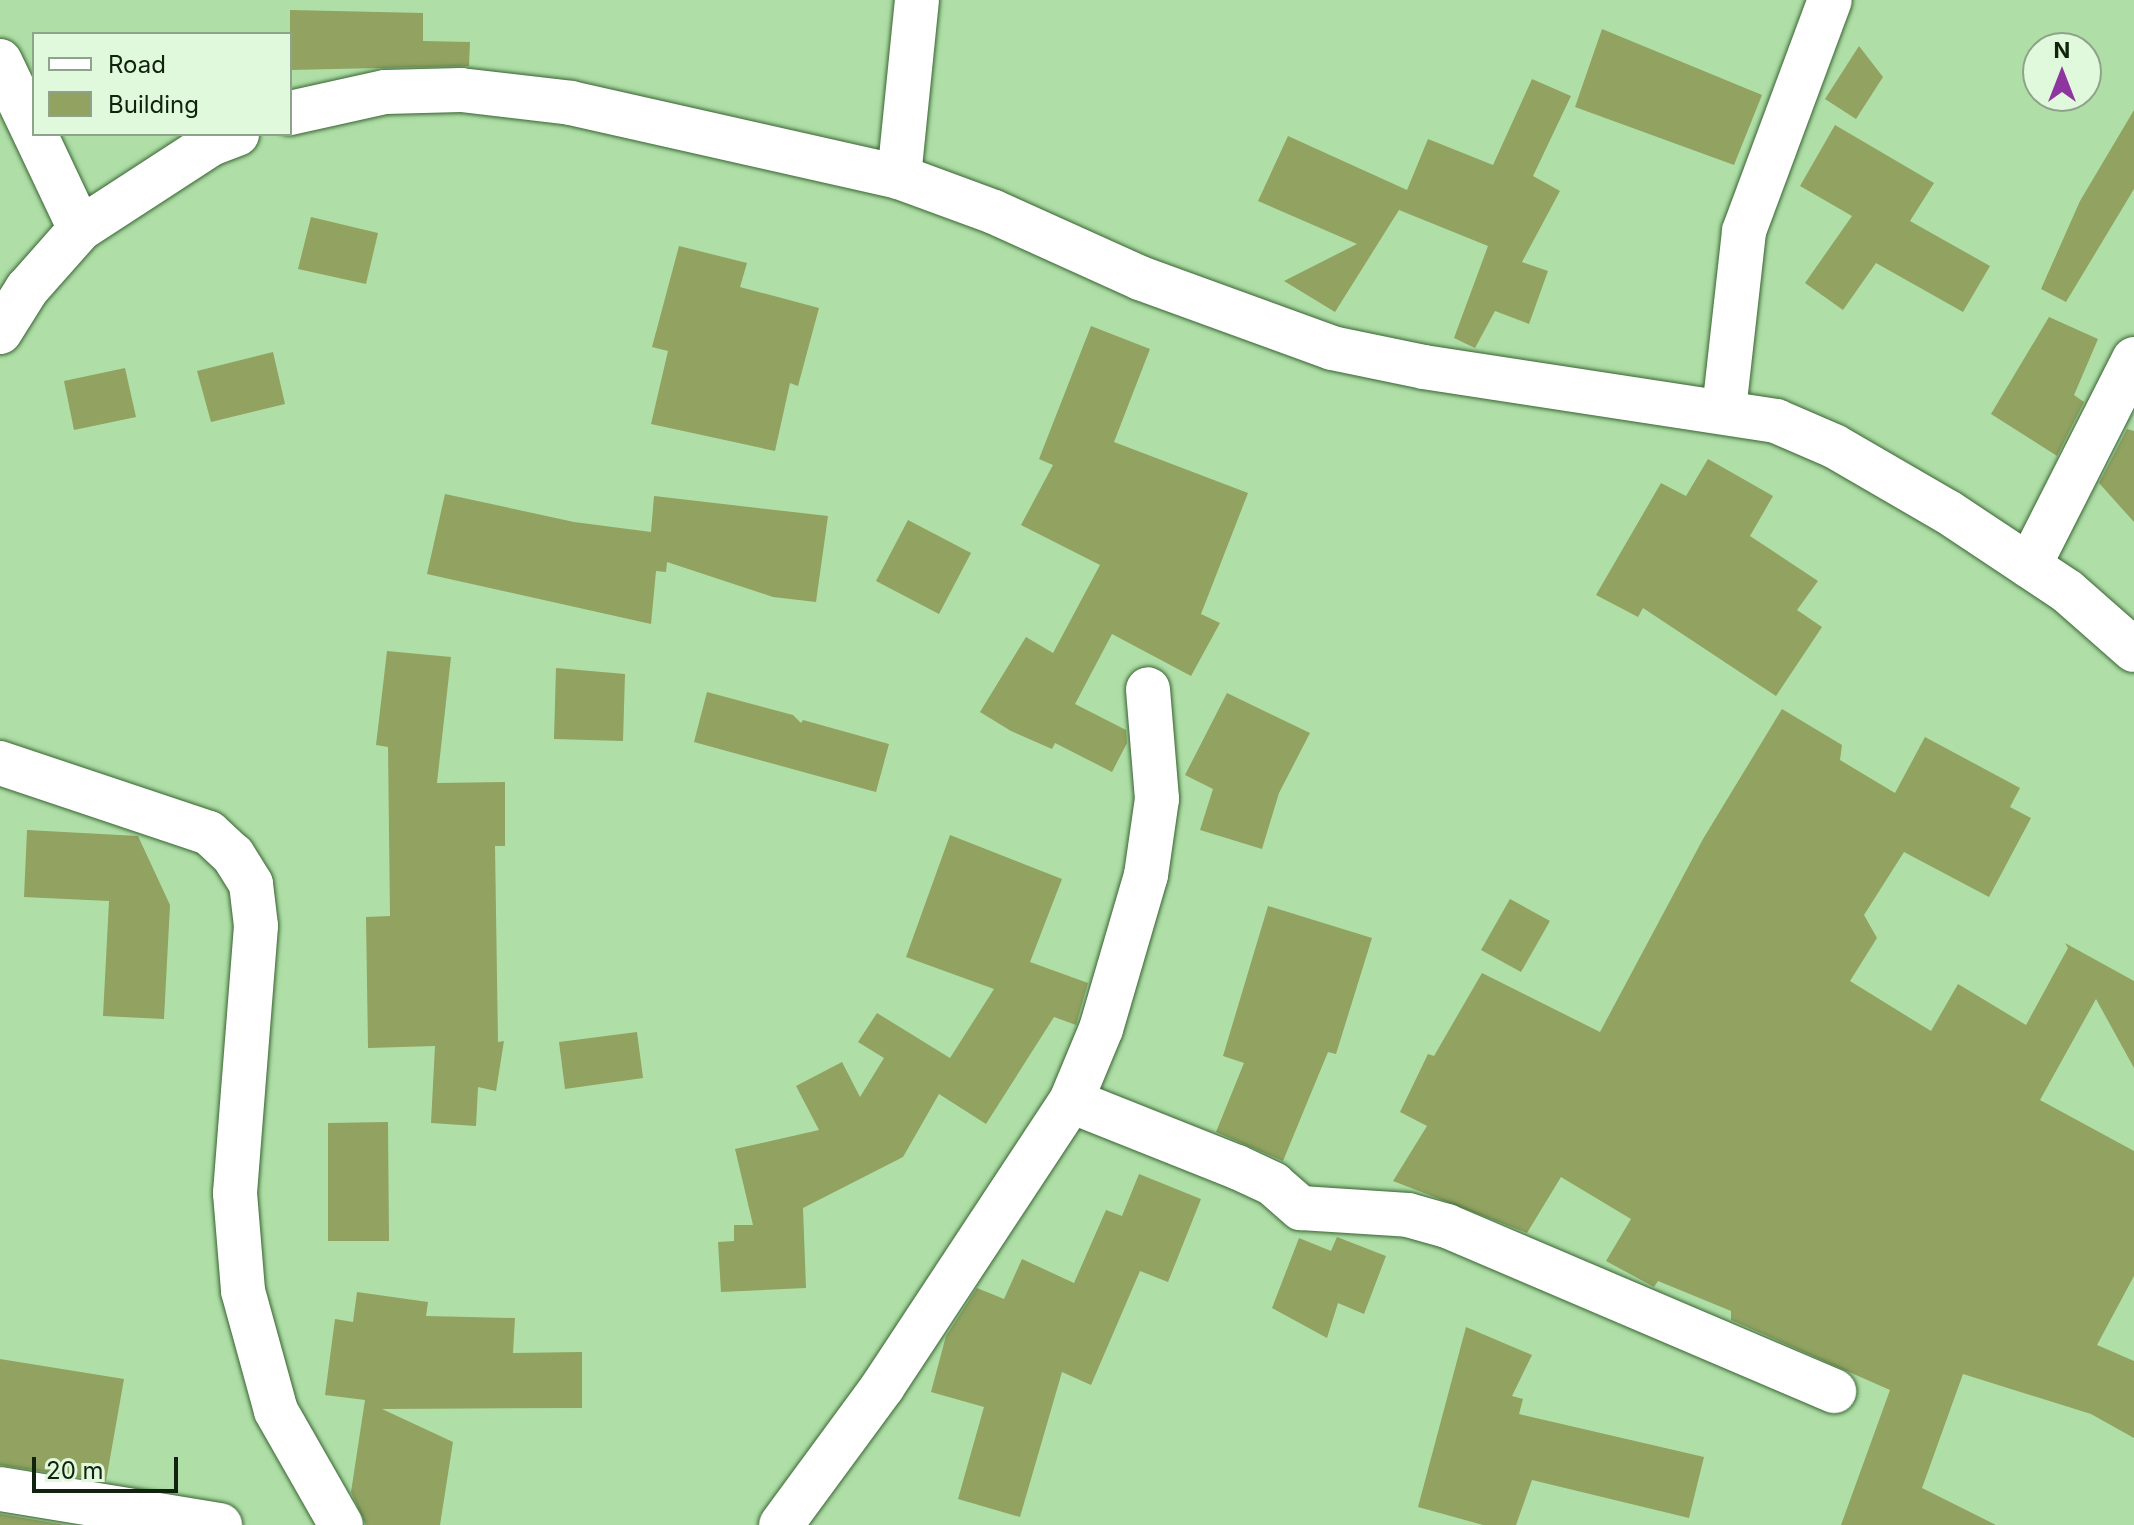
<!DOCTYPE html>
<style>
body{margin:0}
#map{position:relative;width:2134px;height:1525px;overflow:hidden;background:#afdfa7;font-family:Inter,sans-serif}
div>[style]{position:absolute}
.building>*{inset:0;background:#91a261}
.roads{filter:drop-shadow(0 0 2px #396432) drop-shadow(0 0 2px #396432)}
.street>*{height:44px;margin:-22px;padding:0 22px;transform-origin:22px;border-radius:22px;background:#fff}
span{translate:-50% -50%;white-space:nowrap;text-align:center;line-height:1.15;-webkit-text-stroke:6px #e0f8dc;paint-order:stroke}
.legend{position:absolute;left:32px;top:32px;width:260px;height:104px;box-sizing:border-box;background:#e0f8dc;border:2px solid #8da38a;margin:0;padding:10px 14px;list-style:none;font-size:24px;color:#11230e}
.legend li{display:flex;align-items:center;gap:16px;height:40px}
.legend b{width:40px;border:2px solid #8da38a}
.north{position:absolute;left:2022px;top:32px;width:80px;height:80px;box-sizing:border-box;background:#e0f8dc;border:2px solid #8da38a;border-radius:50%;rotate:0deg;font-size:22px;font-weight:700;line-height:32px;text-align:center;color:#11230e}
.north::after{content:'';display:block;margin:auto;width:28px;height:36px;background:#8f35a0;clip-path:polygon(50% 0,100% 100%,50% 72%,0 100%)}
.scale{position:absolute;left:32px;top:1457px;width:146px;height:36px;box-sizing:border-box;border:4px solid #11230e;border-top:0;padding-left:10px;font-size:24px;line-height:28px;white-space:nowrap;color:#11230e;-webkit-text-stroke:6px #e0f8dc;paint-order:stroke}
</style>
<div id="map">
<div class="building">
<div style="clip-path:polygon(290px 10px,423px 13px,423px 41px,470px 42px,469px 66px,290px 70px)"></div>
<div style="clip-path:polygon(1602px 29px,1762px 95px,1734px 165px,1575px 107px)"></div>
<div style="clip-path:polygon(1859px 46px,1883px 77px,1856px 119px,1825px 99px)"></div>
<div style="clip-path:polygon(1532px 79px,1571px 96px,1533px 176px,1560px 191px,1522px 262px,1548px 271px,1529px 324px,1495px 311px,1475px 348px,1454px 338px,1488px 246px,1399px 210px,1335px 312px,1284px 281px,1357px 244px,1258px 201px,1288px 136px,1407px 190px,1428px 139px,1493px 165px)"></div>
<div style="clip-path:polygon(2134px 110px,2134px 189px,2066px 302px,2041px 289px,2080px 201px)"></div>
<div style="clip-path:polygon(1835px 125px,1934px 183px,1910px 221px,1990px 266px,1963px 312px,1876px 263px,1843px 310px,1805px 283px,1852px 216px,1800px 186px)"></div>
<div style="clip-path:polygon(311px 217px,378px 233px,366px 284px,298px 269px)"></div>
<div style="clip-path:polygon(679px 246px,747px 263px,740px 287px,819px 308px,798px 386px,790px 383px,775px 451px,651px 424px,668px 351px,652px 347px)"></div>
<div style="clip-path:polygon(2049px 317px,2098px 339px,2074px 395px,2084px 402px,2057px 456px,1991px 414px)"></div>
<div style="clip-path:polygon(1091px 326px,1150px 349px,1114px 442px,1248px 493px,1201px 614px,1220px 623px,1191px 676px,1112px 634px,1075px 704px,1126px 730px,1127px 743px,1112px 772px,1055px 743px,1052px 749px,1011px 731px,980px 712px,1026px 637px,1053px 653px,1100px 565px,1021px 525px,1053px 465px,1039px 459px)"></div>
<div style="clip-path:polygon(273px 352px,285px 404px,211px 422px,197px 371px)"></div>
<div style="clip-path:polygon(125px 368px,136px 417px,74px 430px,64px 381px)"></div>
<div style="clip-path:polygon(2127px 429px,2134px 431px,2134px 522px,2099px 483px)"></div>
<div style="clip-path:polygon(1708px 459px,1773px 496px,1750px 536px,1818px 581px,1797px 610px,1822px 627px,1776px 696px,1643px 608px,1638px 617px,1596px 595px,1661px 483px,1686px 496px)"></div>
<div style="clip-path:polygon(445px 494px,574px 522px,651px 532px,654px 496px,828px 516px,816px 602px,773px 597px,667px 562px,666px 572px,656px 571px,651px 624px,427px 574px)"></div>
<div style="clip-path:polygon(908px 520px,971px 553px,939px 614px,876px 581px)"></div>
<div style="clip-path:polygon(387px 651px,451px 657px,437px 783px,505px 782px,505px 846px,495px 846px,498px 1042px,504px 1041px,496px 1091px,478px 1087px,476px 1126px,431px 1123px,435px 1046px,368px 1048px,366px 917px,390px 916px,388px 747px,376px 745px)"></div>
<div style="clip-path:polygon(556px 668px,625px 674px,623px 741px,554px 739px)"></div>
<div style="clip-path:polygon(707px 692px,793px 715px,801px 723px,803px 720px,889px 744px,876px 792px,694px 742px)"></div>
<div style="clip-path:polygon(1227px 693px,1310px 733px,1279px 793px,1262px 849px,1200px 830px,1213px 789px,1185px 775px)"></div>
<div style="clip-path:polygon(1782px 709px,1842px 745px,1840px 760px,1895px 793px,1925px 737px,2020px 788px,2010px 807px,2031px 818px,1989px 897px,1904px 852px,1864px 915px,1877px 938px,1850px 981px,1931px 1031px,1958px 984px,2026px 1025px,2068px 948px,2065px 943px,2134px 981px,2134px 1068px,2096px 999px,2040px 1100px,2134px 1151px,2134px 1276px,2097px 1345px,2134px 1361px,2134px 1438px,2091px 1414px,1963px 1374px,1922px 1488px,1996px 1525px,1841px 1525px,1890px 1390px,1731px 1320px,1731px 1311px,1658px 1281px,1654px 1287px,1606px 1261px,1631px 1219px,1561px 1177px,1527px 1233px,1393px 1181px,1427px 1126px,1400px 1112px,1428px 1054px,1434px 1056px,1482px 973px,1600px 1032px,1703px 839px)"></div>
<div style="clip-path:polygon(27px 830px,138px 836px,170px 905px,164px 1019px,103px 1016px,109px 901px,24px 897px)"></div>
<div style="clip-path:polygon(950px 835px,1062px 879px,1030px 962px,1088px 983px,1076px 1025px,1054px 1017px,986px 1124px,939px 1094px,903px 1157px,803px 1208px,806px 1288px,721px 1292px,718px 1242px,734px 1241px,734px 1225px,753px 1225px,735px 1149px,819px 1130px,796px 1086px,842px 1062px,860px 1097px,884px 1058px,858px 1042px,877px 1013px,950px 1058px,994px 989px,906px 957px)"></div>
<div style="clip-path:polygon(1510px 899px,1550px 921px,1521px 972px,1481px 950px)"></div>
<div style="clip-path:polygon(1268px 906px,1372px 938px,1336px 1054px,1328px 1052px,1283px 1161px,1216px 1132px,1244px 1063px,1223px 1056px)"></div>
<div style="clip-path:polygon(637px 1032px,643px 1078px,565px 1089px,559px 1042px)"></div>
<div style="clip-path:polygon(388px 1122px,389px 1241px,328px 1241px,328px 1123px)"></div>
<div style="clip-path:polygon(1139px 1174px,1201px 1199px,1168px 1282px,1140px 1271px,1091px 1385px,1062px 1372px,1020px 1517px,958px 1499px,984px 1407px,931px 1392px,946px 1336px,977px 1288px,1004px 1299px,1022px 1259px,1074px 1283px,1106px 1210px,1122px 1216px)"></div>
<div style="clip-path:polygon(1337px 1237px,1386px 1256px,1364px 1314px,1338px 1303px,1327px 1338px,1272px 1308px,1299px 1238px,1331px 1251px)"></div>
<div style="clip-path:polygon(357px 1292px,428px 1302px,426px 1316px,515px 1318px,513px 1353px,582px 1352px,582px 1408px,382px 1409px,453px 1442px,440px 1525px,366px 1525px,351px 1492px,365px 1400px,325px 1395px,335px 1319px,353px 1322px)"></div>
<div style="clip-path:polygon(1466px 1327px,1532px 1355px,1512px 1396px,1523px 1399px,1519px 1414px,1704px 1457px,1689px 1518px,1532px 1480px,1516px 1525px,1483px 1525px,1418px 1507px)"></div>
<div style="clip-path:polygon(0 1359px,124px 1379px,106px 1481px,0 1465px)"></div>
<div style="clip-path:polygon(0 1514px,65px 1525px,0 1525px)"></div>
</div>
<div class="roads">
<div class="street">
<div style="left:0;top:61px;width:79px;rotate:64.4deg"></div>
<div style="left:290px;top:113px;width:97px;rotate:-12.5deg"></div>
<div style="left:385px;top:92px;width:76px;rotate:-1.5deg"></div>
<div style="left:461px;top:90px;width:111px;rotate:6.7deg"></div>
<div style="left:571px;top:103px;width:336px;rotate:12.7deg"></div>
<div style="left:899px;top:177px;width:101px;rotate:20.2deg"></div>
<div style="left:994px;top:212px;width:160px;rotate:24.3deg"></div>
<div style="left:1140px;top:278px;width:204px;rotate:20deg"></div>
<div style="left:1332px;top:348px;width:94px;rotate:11.7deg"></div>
<div style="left:1424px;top:367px;width:356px;rotate:8.7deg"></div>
<div style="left:1776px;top:421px;width:63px;rotate:23.3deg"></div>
<div style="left:1834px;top:446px;width:132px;rotate:30.1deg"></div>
<div style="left:1948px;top:512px;width:143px;rotate:33.6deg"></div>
<div style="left:2067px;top:591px;width:89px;rotate:41.4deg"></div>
<div style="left:35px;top:134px;width:105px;rotate:64.7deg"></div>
<div style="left:899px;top:177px;width:178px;rotate:-84.2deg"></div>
<div style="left:0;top:332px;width:51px;rotate:-57.9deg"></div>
<div style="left:27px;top:289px;width:80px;rotate:-48.5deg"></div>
<div style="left:80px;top:229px;width:156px;rotate:-33deg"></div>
<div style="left:211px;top:144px;width:28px;rotate:-21deg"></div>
<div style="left:1724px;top:410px;width:180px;rotate:-83.6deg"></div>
<div style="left:1744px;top:231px;width:246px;rotate:-69.6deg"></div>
<div style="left:2029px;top:566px;width:232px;rotate:-63.1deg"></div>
<div style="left:0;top:763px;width:220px;rotate:18.5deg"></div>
<div style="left:209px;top:833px;width:33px;rotate:43deg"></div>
<div style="left:233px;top:855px;width:34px;rotate:58deg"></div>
<div style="left:251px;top:884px;width:42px;rotate:83.2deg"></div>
<div style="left:256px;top:926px;width:268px;rotate:94.5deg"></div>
<div style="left:235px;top:1193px;width:98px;rotate:85.3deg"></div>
<div style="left:243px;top:1291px;width:124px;rotate:74.6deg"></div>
<div style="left:276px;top:1411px;width:131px;rotate:60.3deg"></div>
<div style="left:1071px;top:1101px;width:179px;rotate:21.7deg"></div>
<div style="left:1237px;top:1167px;width:40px;rotate:25deg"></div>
<div style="left:1273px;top:1184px;width:37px;rotate:41deg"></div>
<div style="left:1301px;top:1208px;width:107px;rotate:3.7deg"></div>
<div style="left:1408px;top:1215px;width:41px;rotate:15.8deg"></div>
<div style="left:1447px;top:1226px;width:421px;rotate:23.1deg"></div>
<div style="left:0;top:1489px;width:223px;rotate:9.3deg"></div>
<div style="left:781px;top:1525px;width:172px;rotate:-53.7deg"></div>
<div style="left:883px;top:1386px;width:341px;rotate:-56.6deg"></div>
<div style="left:1071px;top:1101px;width:78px;rotate:-67.4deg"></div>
<div style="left:1101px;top:1029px;width:160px;rotate:-73.7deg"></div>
<div style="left:1146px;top:875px;width:77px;rotate:-81.8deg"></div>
<div style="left:1157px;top:799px;width:110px;rotate:-94.7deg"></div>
</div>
</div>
<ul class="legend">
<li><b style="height:10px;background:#fff"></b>Road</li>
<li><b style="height:22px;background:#91a261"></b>Building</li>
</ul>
<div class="north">N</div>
<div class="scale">20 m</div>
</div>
